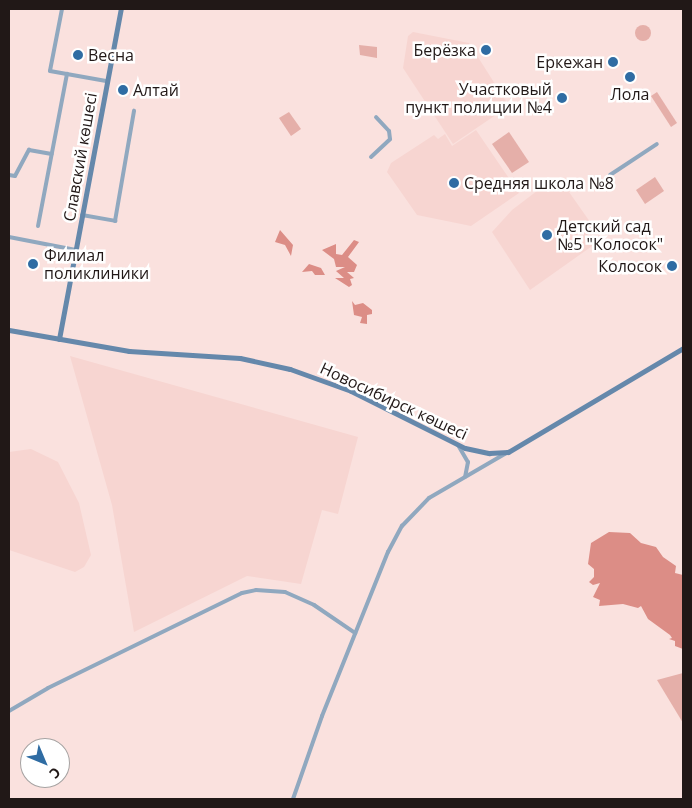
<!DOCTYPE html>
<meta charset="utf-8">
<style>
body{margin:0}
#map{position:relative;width:692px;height:808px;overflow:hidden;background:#fae1de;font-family:"Open Sans",sans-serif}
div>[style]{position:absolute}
.built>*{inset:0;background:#f7d5d1}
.green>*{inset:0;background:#e5afa9}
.round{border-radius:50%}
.forest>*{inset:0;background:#dc8d86}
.street>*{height:4px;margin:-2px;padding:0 2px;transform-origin:2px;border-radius:2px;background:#90a8bf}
.secondary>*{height:5px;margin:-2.5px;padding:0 2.5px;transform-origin:2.5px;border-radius:2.5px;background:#6588ab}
.dots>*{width:14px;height:14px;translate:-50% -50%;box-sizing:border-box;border:2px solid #fff;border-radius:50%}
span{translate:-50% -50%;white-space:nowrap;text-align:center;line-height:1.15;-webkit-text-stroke:5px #fff;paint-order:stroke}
.poi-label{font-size:16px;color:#211817}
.right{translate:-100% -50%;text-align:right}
.left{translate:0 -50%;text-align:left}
.street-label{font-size:16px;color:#211817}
.frame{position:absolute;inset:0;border:10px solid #211817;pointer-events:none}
.north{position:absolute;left:20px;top:738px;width:50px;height:50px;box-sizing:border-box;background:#fff;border:1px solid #a6a3a2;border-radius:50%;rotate:135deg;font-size:14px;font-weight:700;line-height:20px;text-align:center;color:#211817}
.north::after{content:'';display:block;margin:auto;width:18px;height:22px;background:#2f6ca3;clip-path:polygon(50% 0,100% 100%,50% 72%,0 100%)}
</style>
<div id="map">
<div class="built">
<div style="clip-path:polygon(413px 32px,469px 43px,509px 106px,453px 144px,403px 68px,408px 36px)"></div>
<div style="clip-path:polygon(476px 130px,519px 193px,471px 226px,417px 215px,387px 172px,391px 163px,434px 135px,438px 139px,445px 134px,452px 146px)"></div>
<div style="clip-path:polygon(550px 181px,562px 182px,602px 239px,530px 290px,492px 232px,512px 210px)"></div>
<div style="clip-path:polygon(70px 356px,358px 437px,338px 514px,322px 510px,301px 584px,247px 576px,134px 632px,112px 505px)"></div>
<div style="clip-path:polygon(31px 449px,58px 462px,79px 503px,91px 555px,84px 567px,75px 572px,9px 550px,9px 452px)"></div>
</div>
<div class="green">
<div class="round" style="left:635px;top:25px;width:16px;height:16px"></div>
<div style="clip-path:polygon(359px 45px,377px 47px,377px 58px,360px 55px)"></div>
<div style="clip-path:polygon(657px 92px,677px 123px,671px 127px,651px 96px)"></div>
<div style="clip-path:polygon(289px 112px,301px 129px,291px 136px,279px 118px)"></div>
<div style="clip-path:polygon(509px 132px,529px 162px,512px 173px,492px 144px)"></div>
<div style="clip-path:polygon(655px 177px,664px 191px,645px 204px,636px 190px)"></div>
<div style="clip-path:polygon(683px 673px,683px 723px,657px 680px)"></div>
</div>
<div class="forest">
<div style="clip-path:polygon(280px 230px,293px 245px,291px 256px,285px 245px,275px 242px)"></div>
<div style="clip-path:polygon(354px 240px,359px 242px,348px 257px,357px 265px,354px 272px,347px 272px,354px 278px,350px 279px,352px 285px,349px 287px,335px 278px,344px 278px,336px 271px,345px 267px,336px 267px,334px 259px,322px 250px,336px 244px,336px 254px,342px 255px)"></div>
<div style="clip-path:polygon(309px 264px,321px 268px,325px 275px,315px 275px,312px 271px,302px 272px)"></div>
<div style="clip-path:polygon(352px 301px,355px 305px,363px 303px,372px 310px,372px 314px,367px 315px,367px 324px,360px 323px,362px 317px,354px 315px)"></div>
<div style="clip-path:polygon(609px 532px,630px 533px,641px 543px,656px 547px,663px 557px,676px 566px,675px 573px,683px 575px,683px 649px,675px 646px,675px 641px,669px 639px,672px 638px,670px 635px,648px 619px,641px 606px,638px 608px,623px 604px,599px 606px,600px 600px,593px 597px,600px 583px,593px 585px,589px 582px,594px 577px,594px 569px,588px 564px,591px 543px)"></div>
</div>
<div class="street">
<div style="left:62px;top:9px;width:63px;rotate:101deg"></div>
<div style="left:50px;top:71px;width:57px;rotate:10.1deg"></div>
<div style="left:371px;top:157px;width:26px;rotate:-43deg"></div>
<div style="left:390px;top:139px;width:8px;rotate:-97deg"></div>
<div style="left:389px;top:131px;width:19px;rotate:-133deg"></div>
<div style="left:9px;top:175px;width:6px;rotate:9deg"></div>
<div style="left:15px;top:176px;width:30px;rotate:-62deg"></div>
<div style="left:29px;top:150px;width:23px;rotate:10deg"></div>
<div style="left:610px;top:175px;width:56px;rotate:-33.4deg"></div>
<div style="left:82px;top:215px;width:34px;rotate:10deg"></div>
<div style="left:115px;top:221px;width:112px;rotate:-80.2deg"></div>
<div style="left:38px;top:226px;width:155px;rotate:-79.2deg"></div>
<div style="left:9px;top:237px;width:68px;rotate:11deg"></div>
<div style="left:458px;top:445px;width:20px;rotate:60deg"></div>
<div style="left:468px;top:462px;width:15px;rotate:101deg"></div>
<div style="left:9px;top:711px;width:45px;rotate:-30.5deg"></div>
<div style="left:48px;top:688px;width:216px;rotate:-26.1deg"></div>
<div style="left:242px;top:593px;width:14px;rotate:-12deg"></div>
<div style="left:256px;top:590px;width:29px;rotate:4deg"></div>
<div style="left:285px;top:592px;width:32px;rotate:24deg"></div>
<div style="left:314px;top:605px;width:50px;rotate:34.3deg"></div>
<div style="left:293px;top:799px;width:88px;rotate:-70.7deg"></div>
<div style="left:322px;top:716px;width:177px;rotate:-68.1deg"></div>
<div style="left:388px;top:552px;width:30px;rotate:-62deg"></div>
<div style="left:402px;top:526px;width:39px;rotate:-46deg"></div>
<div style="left:429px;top:498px;width:91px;rotate:-30.2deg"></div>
</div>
<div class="secondary">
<div style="left:9px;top:330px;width:122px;rotate:9.9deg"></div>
<div style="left:129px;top:351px;width:111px;rotate:3.6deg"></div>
<div style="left:240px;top:358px;width:51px;rotate:12.4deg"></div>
<div style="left:290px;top:369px;width:65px;rotate:19.8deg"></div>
<div style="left:351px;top:391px;width:127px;rotate:26.6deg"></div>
<div style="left:465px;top:448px;width:25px;rotate:12deg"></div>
<div style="left:489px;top:453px;width:19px;rotate:-3deg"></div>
<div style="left:508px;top:452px;width:204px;rotate:-30.7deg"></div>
<div style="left:59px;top:339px;width:336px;rotate:-79.4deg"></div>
</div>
<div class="dots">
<div style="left:486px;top:50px;background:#2f6ca3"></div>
<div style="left:78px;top:55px;background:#2f6ca3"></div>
<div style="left:613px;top:62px;background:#2f6ca3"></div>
<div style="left:630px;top:77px;background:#2f6ca3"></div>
<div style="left:123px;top:90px;background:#2f6ca3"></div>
<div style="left:562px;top:98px;background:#2f6ca3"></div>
<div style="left:454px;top:183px;background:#2f6ca3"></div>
<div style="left:547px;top:235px;background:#2f6ca3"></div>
<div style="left:33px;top:264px;background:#2f6ca3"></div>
<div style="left:672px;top:266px;background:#2f6ca3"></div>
</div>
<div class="poi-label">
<span class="right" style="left:476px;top:50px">Берёзка</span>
<span class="left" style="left:88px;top:55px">Весна</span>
<span class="right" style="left:603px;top:62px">Еркежан</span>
<span class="right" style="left:552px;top:98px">Участковый<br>пункт полиции №4</span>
<span class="left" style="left:133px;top:90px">Алтай</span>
<span style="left:630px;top:94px">Лола</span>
<span class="left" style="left:464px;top:183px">Средняя школа №8</span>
<span class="left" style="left:557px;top:235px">Детский сад<br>№5 "Колосок"</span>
<span class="left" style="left:44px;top:264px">Филиал<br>поликлиники</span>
<span class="right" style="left:662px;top:266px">Колосок</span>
</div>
<div class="street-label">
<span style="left:80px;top:157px;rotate:-80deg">Славский көшесі</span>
<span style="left:394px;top:401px;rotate:25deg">Новосибирск көшесі</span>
</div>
<div class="frame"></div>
<div class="north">С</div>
</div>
